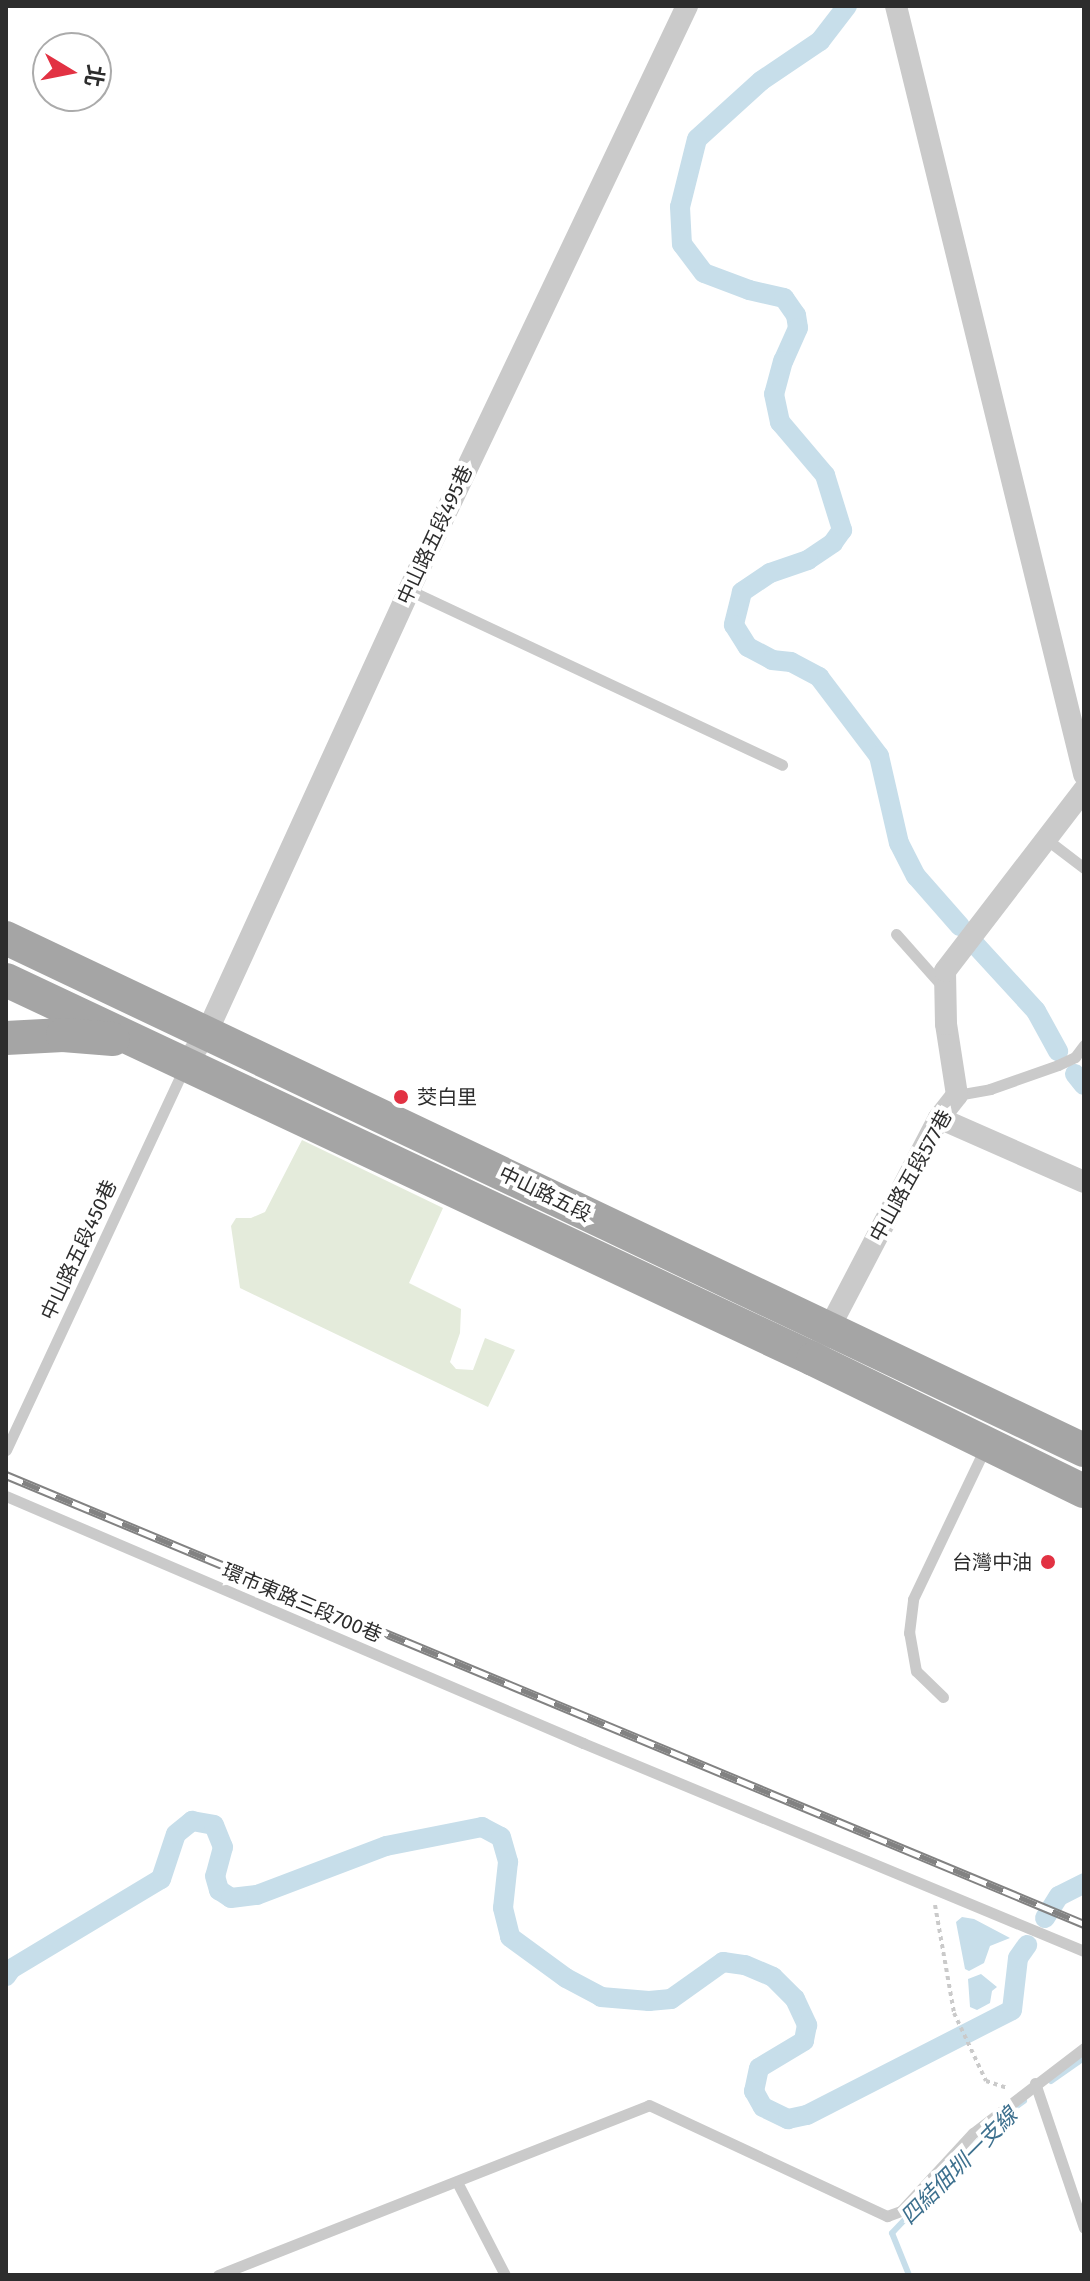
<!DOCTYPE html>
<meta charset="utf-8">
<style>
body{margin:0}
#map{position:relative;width:1090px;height:2281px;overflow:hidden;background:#fff;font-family:"Fira Sans","Noto Sans TC",sans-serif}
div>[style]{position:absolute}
.green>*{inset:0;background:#e4ebdb}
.water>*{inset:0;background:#c7deea}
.stream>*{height:6px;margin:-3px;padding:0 3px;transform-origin:3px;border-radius:3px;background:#c7deea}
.canal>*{height:20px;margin:-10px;padding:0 10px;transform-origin:10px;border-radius:10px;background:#c7deea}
.path>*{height:4px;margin-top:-2px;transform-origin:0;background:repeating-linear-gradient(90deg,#cacaca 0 4px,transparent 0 8px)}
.lane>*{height:11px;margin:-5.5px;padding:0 5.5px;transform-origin:5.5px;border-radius:5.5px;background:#cacaca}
.street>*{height:22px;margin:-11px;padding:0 11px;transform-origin:11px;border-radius:11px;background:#cacaca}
.primary>*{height:34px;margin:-17px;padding:0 17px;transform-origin:17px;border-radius:17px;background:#a5a5a5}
.rail>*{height:9px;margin-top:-4.5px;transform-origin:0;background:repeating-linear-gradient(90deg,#fff 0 18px,#828282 0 36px);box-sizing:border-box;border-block:2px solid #828282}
.dots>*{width:22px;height:22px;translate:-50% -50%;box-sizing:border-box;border:4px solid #fff;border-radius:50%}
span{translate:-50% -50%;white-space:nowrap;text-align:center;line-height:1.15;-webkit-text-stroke:8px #fff;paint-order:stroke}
.street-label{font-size:20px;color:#2d2d2d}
.poi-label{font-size:20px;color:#2d2d2d}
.left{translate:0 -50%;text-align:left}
.right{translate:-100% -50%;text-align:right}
.water-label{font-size:22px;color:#3d708e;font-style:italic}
.frame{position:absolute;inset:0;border:8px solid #2d2d2d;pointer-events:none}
.north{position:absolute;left:32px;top:32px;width:80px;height:80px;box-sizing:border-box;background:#fff;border:2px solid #ababab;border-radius:50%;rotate:100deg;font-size:22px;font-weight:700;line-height:32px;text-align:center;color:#2d2d2d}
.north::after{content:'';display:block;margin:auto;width:28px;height:36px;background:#e23243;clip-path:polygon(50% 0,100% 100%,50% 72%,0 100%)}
</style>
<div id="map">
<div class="green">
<div style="clip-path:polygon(302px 1140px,443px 1208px,409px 1283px,461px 1309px,460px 1333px,450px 1362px,456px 1369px,473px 1370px,485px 1338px,515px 1350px,488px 1407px,240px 1288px,231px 1226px,236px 1218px,251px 1218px,265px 1212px)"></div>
</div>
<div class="water">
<div style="clip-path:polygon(962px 1917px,974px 1919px,1010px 1938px,990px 1946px,984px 1963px,969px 1971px,965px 1969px,956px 1922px)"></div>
<div style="clip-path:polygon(981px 1974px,997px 1987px,992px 1991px,990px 2003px,977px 2010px,970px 2007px,968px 1979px)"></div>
</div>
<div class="stream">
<div style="left:1051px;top:2081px;width:40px;rotate:-34.9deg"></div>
<div style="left:909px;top:2275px;width:45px;rotate:-112deg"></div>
<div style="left:892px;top:2233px;width:161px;rotate:-46.5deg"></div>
<div style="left:1003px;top:2116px;width:26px;rotate:-36deg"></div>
</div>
<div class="canal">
<div style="left:847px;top:6px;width:44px;rotate:127.6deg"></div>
<div style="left:820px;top:41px;width:71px;rotate:145.9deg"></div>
<div style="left:761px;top:81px;width:86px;rotate:137.8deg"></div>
<div style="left:697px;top:139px;width:70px;rotate:104deg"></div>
<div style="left:680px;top:207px;width:37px;rotate:87deg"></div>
<div style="left:682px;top:244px;width:36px;rotate:53deg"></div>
<div style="left:704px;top:273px;width:48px;rotate:20.7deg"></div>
<div style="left:749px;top:290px;width:36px;rotate:13deg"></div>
<div style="left:784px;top:298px;width:21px;rotate:55deg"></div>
<div style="left:796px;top:315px;width:13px;rotate:81deg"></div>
<div style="left:798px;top:328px;width:36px;rotate:114deg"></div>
<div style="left:783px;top:361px;width:34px;rotate:105deg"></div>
<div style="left:774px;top:394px;width:29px;rotate:78deg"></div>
<div style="left:780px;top:422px;width:70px;rotate:49.7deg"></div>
<div style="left:825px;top:475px;width:58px;rotate:72.8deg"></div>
<div style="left:842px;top:530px;width:16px;rotate:125deg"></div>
<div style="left:833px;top:543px;width:30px;rotate:146deg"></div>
<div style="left:808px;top:560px;width:40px;rotate:161.1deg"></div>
<div style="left:770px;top:573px;width:34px;rotate:146deg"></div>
<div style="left:742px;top:592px;width:34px;rotate:104deg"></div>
<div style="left:734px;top:625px;width:26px;rotate:58deg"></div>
<div style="left:748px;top:647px;width:27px;rotate:28deg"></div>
<div style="left:772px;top:660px;width:19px;rotate:6deg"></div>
<div style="left:791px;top:662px;width:32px;rotate:28deg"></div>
<div style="left:819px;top:677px;width:99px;rotate:52.8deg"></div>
<div style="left:879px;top:756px;width:89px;rotate:77.1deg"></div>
<div style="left:899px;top:843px;width:37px;rotate:63deg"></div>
<div style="left:916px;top:876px;width:67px;rotate:48.7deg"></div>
<div style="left:971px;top:940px;width:96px;rotate:47.5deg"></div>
<div style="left:1036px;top:1011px;width:46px;rotate:61.2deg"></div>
<div style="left:1075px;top:1074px;width:14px;rotate:51deg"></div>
<div style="left:1045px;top:1918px;width:26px;rotate:-58deg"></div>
<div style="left:1059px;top:1896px;width:28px;rotate:-27deg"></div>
<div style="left:6px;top:1976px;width:9px;rotate:-54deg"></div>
<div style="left:11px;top:1969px;width:175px;rotate:-31deg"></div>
<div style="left:161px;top:1879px;width:47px;rotate:-71.6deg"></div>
<div style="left:176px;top:1834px;width:21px;rotate:-39deg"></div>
<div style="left:192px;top:1821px;width:22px;rotate:10deg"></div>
<div style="left:214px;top:1825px;width:24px;rotate:68deg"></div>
<div style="left:223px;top:1847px;width:30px;rotate:105deg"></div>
<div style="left:215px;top:1876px;width:15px;rotate:74deg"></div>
<div style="left:219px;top:1890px;width:14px;rotate:34deg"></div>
<div style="left:231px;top:1898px;width:26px;rotate:-7deg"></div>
<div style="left:257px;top:1895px;width:138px;rotate:-20.8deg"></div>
<div style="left:386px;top:1846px;width:98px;rotate:-11.2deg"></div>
<div style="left:482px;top:1827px;width:21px;rotate:28deg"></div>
<div style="left:501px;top:1837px;width:26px;rotate:74deg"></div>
<div style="left:508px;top:1862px;width:46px;rotate:96.2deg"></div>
<div style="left:503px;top:1908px;width:30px;rotate:76deg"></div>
<div style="left:510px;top:1937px;width:69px;rotate:36.2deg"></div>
<div style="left:566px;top:1978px;width:40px;rotate:28deg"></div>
<div style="left:601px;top:1997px;width:48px;rotate:4.8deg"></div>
<div style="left:649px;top:2001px;width:22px;rotate:-5deg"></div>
<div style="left:671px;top:1999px;width:64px;rotate:-35.4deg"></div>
<div style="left:723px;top:1962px;width:22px;rotate:8deg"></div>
<div style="left:745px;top:1965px;width:30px;rotate:23deg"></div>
<div style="left:773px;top:1977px;width:31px;rotate:45deg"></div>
<div style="left:795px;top:1999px;width:29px;rotate:65deg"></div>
<div style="left:807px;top:2025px;width:16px;rotate:101deg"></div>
<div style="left:804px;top:2041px;width:52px;rotate:149deg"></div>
<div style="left:759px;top:2068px;width:24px;rotate:102deg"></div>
<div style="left:754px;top:2091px;width:18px;rotate:61deg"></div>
<div style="left:763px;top:2107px;width:28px;rotate:26deg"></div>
<div style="left:788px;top:2119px;width:19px;rotate:-12deg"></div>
<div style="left:807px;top:2115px;width:230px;rotate:-27.1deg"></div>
<div style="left:1012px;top:2010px;width:52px;rotate:-83.4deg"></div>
<div style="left:1018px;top:1958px;width:16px;rotate:-55deg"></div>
</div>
<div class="path">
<div style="left:935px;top:1905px;width:110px;rotate:80deg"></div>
<div style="left:954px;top:2013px;width:75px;rotate:64.8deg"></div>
<div style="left:986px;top:2081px;width:22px;rotate:18deg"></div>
</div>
<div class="lane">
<div style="left:409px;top:590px;width:412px;rotate:25.1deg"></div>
<div style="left:1046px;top:839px;width:48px;rotate:37.3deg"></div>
<div style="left:896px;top:934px;width:71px;rotate:48.4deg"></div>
<div style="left:957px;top:1095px;width:34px;rotate:-10deg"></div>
<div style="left:990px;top:1089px;width:72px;rotate:-19.4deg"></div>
<div style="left:1058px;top:1065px;width:19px;rotate:-25deg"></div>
<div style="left:1075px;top:1057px;width:15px;rotate:-53deg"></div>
<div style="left:6px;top:1450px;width:424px;rotate:-65deg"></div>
<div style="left:6px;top:1496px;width:628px;rotate:23.17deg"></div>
<div style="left:583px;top:1743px;width:542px;rotate:22.55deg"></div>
<div style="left:943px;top:1697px;width:37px;rotate:-136deg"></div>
<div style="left:916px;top:1671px;width:39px;rotate:-100deg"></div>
<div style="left:909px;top:1633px;width:34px;rotate:-83deg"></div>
<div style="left:913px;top:1599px;width:170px;rotate:-64.5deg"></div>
<div style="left:1035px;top:2083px;width:153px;rotate:71.3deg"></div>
<div style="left:457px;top:2182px;width:105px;rotate:62.7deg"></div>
<div style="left:218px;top:2275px;width:463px;rotate:-21.5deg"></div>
<div style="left:649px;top:2105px;width:263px;rotate:25deg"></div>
<div style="left:887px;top:2216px;width:15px;rotate:-20deg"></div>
<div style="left:901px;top:2211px;width:106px;rotate:-47.3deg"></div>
<div style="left:973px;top:2133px;width:140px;rotate:-37.4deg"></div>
</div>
<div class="street">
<div style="left:896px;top:6px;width:791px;rotate:76.24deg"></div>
<div style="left:185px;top:1066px;width:40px;rotate:-57.1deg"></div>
<div style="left:207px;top:1032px;width:486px;rotate:-65.4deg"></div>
<div style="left:409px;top:590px;width:647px;rotate:-64.54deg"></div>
<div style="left:939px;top:1118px;width:158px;rotate:23.8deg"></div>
<div style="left:823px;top:1340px;width:250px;rotate:-62.4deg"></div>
<div style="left:939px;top:1118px;width:29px;rotate:-52deg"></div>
<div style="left:957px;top:1095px;width:72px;rotate:-98.8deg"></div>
<div style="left:946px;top:1024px;width:53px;rotate:-91.1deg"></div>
<div style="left:945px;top:971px;width:228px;rotate:-52.5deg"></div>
</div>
<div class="primary">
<div style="left:6px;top:938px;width:1193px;rotate:25.41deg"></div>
<div style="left:6px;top:980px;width:892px;rotate:25.16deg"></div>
<div style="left:813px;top:1359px;width:301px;rotate:26deg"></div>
<div style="left:6px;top:1038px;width:57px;rotate:-3deg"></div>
<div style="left:63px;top:1035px;width:50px;rotate:4.6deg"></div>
</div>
<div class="rail">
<div style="left:6px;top:1475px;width:1168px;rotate:22.61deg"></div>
</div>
<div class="dots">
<div style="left:401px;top:1097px;background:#e23243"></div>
<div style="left:1048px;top:1562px;background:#e23243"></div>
</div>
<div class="street-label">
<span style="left:435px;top:535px;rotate:-65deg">中山路五段495巷</span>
<span style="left:911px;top:1176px;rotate:-61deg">中山路五段577巷</span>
<span style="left:545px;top:1194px;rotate:26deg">中山路五段</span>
<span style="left:79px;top:1250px;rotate:-65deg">中山路五段450巷</span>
<span style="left:302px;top:1603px;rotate:23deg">環市東路三段700巷</span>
</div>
<div class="poi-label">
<span class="left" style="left:417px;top:1097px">茭白里</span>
<span class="right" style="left:1032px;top:1562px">台灣中油</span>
</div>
<div class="water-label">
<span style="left:959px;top:2166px;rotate:-45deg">四結佃圳一支線</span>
</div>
<div class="frame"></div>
<div class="north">北</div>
</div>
